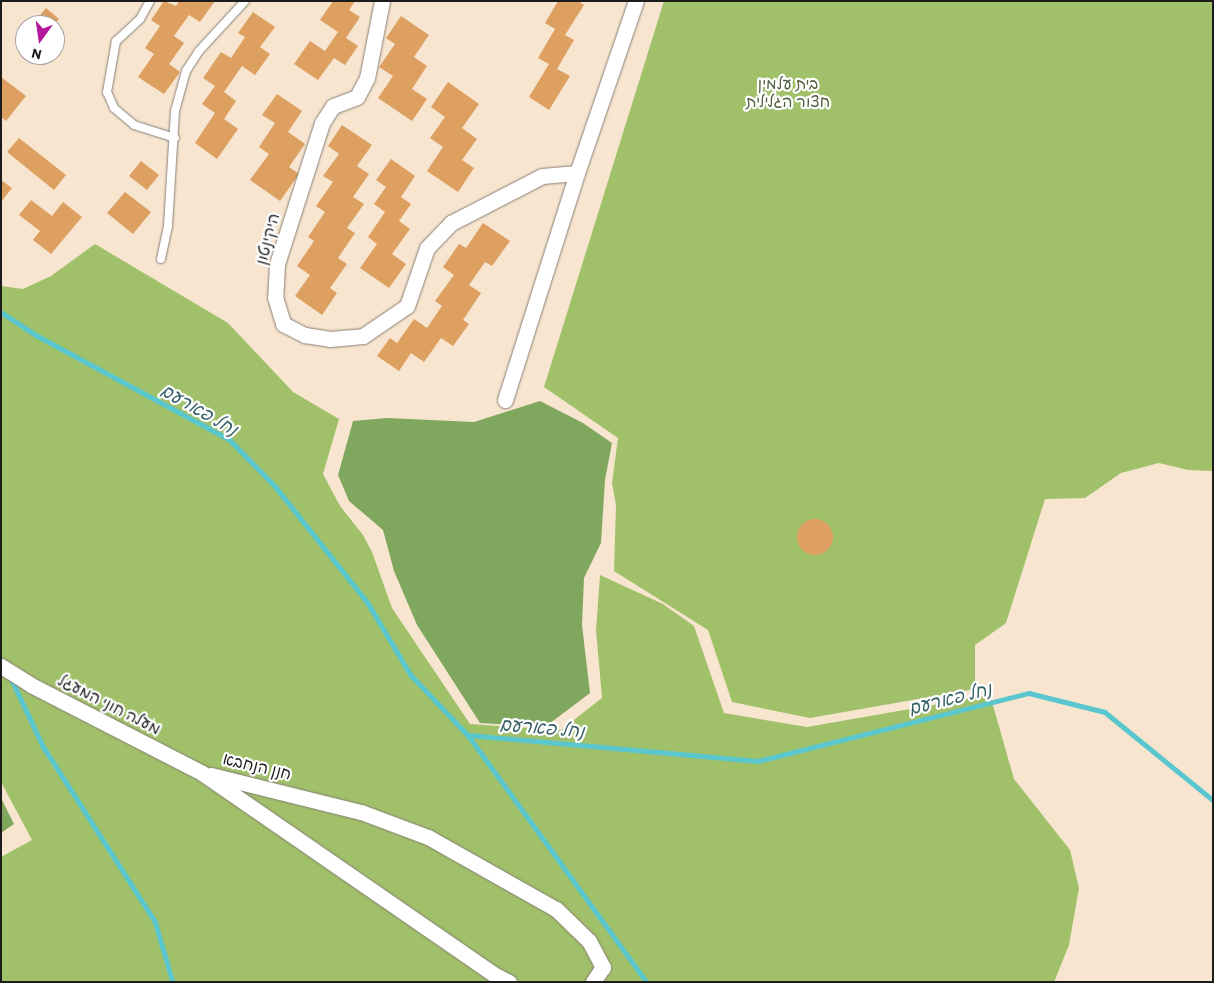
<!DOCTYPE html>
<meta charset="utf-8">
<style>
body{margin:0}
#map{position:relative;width:1214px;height:983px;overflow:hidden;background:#f7e5d0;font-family:Itim,"Playpen Sans Hebrew",sans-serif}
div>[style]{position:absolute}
.green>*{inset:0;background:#a0c16a}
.forest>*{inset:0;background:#80a75e}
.stream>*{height:4.5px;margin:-2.25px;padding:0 2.25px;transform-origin:2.25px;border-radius:2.25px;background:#5ac7cf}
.building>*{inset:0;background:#dda060}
.round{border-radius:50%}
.roads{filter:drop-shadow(0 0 1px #8a8076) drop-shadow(0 0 1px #8a8076)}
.service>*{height:8px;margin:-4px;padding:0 4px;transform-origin:4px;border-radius:4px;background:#fff}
.minor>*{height:15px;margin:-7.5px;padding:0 7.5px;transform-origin:7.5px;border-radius:7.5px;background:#fff}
span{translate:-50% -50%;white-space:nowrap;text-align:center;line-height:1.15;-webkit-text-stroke:4.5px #fff;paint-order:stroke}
.park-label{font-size:16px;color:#515e3b}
.street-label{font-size:16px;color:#1c1c1c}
.water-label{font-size:18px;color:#356064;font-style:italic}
.frame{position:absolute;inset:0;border:2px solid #1c1c1c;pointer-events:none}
.north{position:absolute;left:15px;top:15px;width:50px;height:50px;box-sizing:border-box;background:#fff;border:1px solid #a4a4a4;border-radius:50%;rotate:194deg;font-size:14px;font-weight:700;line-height:20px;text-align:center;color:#1c1c1c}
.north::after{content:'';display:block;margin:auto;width:18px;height:22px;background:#b5179e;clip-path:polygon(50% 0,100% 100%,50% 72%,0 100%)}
</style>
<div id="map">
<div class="green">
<div style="clip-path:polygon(664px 1px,1213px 1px,1213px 471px,1188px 470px,1159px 463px,1121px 473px,1085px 498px,1045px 499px,1006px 623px,975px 645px,975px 689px,810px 718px,732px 702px,708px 630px,614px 571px,616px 505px,612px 483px,618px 438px,544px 387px)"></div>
<div style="clip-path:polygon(95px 244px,228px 323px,293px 392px,339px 419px,323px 474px,340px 506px,363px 535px,372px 552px,392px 608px,470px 724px,561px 730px,602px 698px,596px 630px,600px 575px,663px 604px,694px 626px,724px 713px,807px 727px,990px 695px,1014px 779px,1070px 850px,1079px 888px,1069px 945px,1054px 982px,1px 982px,1px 857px,32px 840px,1px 782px,1px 286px,23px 289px,51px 276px)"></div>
</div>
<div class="forest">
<div style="clip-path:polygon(540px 401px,583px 423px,612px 443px,605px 480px,601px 543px,584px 578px,582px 625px,590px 693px,545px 727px,480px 723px,417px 625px,394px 571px,383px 530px,349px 501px,338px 475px,353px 421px,387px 418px,474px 422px)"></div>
<div style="clip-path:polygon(1px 798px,14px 824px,1px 833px)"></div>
</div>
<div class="stream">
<div style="left:1px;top:312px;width:42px;rotate:33.3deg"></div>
<div style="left:36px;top:335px;width:221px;rotate:28.4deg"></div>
<div style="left:230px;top:440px;width:64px;rotate:45.6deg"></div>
<div style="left:275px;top:486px;width:149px;rotate:51.5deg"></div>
<div style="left:368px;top:603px;width:84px;rotate:59.2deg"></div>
<div style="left:411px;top:675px;width:83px;rotate:46.5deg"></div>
<div style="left:468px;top:735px;width:291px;rotate:5.1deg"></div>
<div style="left:758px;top:761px;width:279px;rotate:-14.1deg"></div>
<div style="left:1029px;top:693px;width:78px;rotate:14deg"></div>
<div style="left:1105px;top:712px;width:139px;rotate:39.2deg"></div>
<div style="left:11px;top:678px;width:75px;rotate:64.8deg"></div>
<div style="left:43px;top:746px;width:208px;rotate:57.4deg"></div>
<div style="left:155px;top:921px;width:64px;rotate:73.6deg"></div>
<div style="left:468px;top:735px;width:305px;rotate:54.1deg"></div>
</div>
<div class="building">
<div style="clip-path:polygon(164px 1px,176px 6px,179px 1px,215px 1px,200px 22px,189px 15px,174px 36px,184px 43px,169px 64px,180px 72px,164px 94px,138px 77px,154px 54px,145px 48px,160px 26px,151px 20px)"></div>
<div style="clip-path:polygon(333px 1px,355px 1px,349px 10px,360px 17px,346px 38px,358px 46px,345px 65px,334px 58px,318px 80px,294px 64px,310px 41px,325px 51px,338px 32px,320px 20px)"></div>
<div style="clip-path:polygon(558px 1px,578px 1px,584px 5px,565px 35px,574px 40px,557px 69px,570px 76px,549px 110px,529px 97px,549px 64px,538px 58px,555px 29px,545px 23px)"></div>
<div style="clip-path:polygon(46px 8px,59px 19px,54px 25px,32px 25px)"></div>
<div style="clip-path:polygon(253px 12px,275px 27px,260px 47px,270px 54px,255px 75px,242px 66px,224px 92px,236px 101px,224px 119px,238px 129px,217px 159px,195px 143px,215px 113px,202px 104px,215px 86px,203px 78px,221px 52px,231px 58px,245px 37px,238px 33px)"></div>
<div style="clip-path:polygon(401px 16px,429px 35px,414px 57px,427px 66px,412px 89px,427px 99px,412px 121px,378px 98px,393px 76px,379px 67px,395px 44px,386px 38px)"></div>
<div style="clip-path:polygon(1px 77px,26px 96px,6px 121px,1px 117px)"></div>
<div style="clip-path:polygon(448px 82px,479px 104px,462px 128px,477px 139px,462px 160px,474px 168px,458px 192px,427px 171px,443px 147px,430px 138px,445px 117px,431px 107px)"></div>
<div style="clip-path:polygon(277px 94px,302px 111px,288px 132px,305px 144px,289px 167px,299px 174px,280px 201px,250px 180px,269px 154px,259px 147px,275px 123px,262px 115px)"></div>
<div style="clip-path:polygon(342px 125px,372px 145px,357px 166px,369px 174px,353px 197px,364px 204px,347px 228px,355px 233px,338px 258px,347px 264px,330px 288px,337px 293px,322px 315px,295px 296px,310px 275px,297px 266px,314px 241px,308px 237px,325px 212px,316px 206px,333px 182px,323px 176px,339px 154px,328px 146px)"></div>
<div style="clip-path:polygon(19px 138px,66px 175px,54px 190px,7px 152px)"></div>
<div style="clip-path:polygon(391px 159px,415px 176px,401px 197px,411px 204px,399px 221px,410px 229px,392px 254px,406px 264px,389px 288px,360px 268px,377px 244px,368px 237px,385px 212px,374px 204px,386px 187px,376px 180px)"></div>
<div style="clip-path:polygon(141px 161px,159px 175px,147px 190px,129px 176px)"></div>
<div style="clip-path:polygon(1px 180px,12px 188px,1px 202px)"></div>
<div style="clip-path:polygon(125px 192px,151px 212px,133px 234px,107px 213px)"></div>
<div style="clip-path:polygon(31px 200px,52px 216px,63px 202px,82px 217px,51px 254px,33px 240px,40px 231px,19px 215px)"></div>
<div style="clip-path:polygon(483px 223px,510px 241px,492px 266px,485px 262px,469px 285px,481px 293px,463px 320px,469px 324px,453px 346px,441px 338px,424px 362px,411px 353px,399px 371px,377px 356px,390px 338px,397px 343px,414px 319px,427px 328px,442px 306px,435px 301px,454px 275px,443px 267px,459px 244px,466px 248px)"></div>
<div class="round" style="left:797px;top:519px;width:36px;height:36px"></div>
</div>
<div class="roads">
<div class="service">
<div style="left:150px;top:1px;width:21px;rotate:119deg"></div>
<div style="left:140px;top:19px;width:33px;rotate:137deg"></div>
<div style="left:116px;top:41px;width:52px;rotate:100deg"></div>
<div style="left:107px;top:92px;width:17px;rotate:66deg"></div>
<div style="left:114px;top:108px;width:26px;rotate:40deg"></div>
<div style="left:134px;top:125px;width:43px;rotate:17.6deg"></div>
<div style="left:161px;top:259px;width:34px;rotate:-78deg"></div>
<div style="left:168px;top:226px;width:115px;rotate:-86.5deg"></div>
<div style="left:175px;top:111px;width:41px;rotate:-74.6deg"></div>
<div style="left:186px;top:71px;width:24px;rotate:-57deg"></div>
<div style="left:199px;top:51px;width:68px;rotate:-47.4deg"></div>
</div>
<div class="minor">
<div style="left:382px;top:1px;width:78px;rotate:101deg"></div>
<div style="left:367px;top:78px;width:21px;rotate:118deg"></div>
<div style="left:357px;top:97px;width:26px;rotate:159deg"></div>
<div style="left:333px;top:106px;width:20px;rotate:123deg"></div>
<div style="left:322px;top:123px;width:148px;rotate:107.7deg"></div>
<div style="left:277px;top:264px;width:33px;rotate:93deg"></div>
<div style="left:275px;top:297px;width:28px;rotate:73deg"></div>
<div style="left:283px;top:324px;width:25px;rotate:27deg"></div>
<div style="left:305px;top:335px;width:25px;rotate:9deg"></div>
<div style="left:330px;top:339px;width:33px;rotate:-5deg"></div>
<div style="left:363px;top:336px;width:53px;rotate:-34.3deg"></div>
<div style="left:407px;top:306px;width:61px;rotate:-71deg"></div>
<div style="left:427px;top:248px;width:35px;rotate:-46deg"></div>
<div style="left:451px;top:223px;width:102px;rotate:-27.3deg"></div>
<div style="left:542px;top:176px;width:35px;rotate:-5deg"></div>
<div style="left:505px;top:400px;width:238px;rotate:-72.4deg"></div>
<div style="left:577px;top:173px;width:182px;rotate:-71.1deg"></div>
<div style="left:1px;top:666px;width:36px;rotate:32deg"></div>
<div style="left:31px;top:685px;width:192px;rotate:27.2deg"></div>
<div style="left:202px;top:773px;width:354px;rotate:34.6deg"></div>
<div style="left:493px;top:974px;width:18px;rotate:27deg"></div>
<div style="left:211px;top:775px;width:154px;rotate:13.9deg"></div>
<div style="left:361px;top:812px;width:72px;rotate:20.5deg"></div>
<div style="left:428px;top:837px;width:147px;rotate:29.4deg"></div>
<div style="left:556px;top:909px;width:46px;rotate:44.1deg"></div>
<div style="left:589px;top:941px;width:30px;rotate:62deg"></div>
<div style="left:603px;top:967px;width:18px;rotate:124deg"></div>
</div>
</div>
<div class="park-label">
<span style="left:788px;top:93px">בית עלמין<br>חצור הגלילית</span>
</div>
<div class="street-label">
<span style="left:268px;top:239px;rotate:-75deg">היקינטון</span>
<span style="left:109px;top:705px;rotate:27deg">מעלה חוני המעגל</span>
<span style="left:257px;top:767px;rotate:13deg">חנן הנחבא</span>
</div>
<div class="water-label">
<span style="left:199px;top:410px;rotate:30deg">נחל פארעם</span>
<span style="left:950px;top:699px;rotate:-14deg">נחל פארעם</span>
<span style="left:542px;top:728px;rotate:5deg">נחל פארעם</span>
</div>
<div class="frame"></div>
<div class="north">N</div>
</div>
